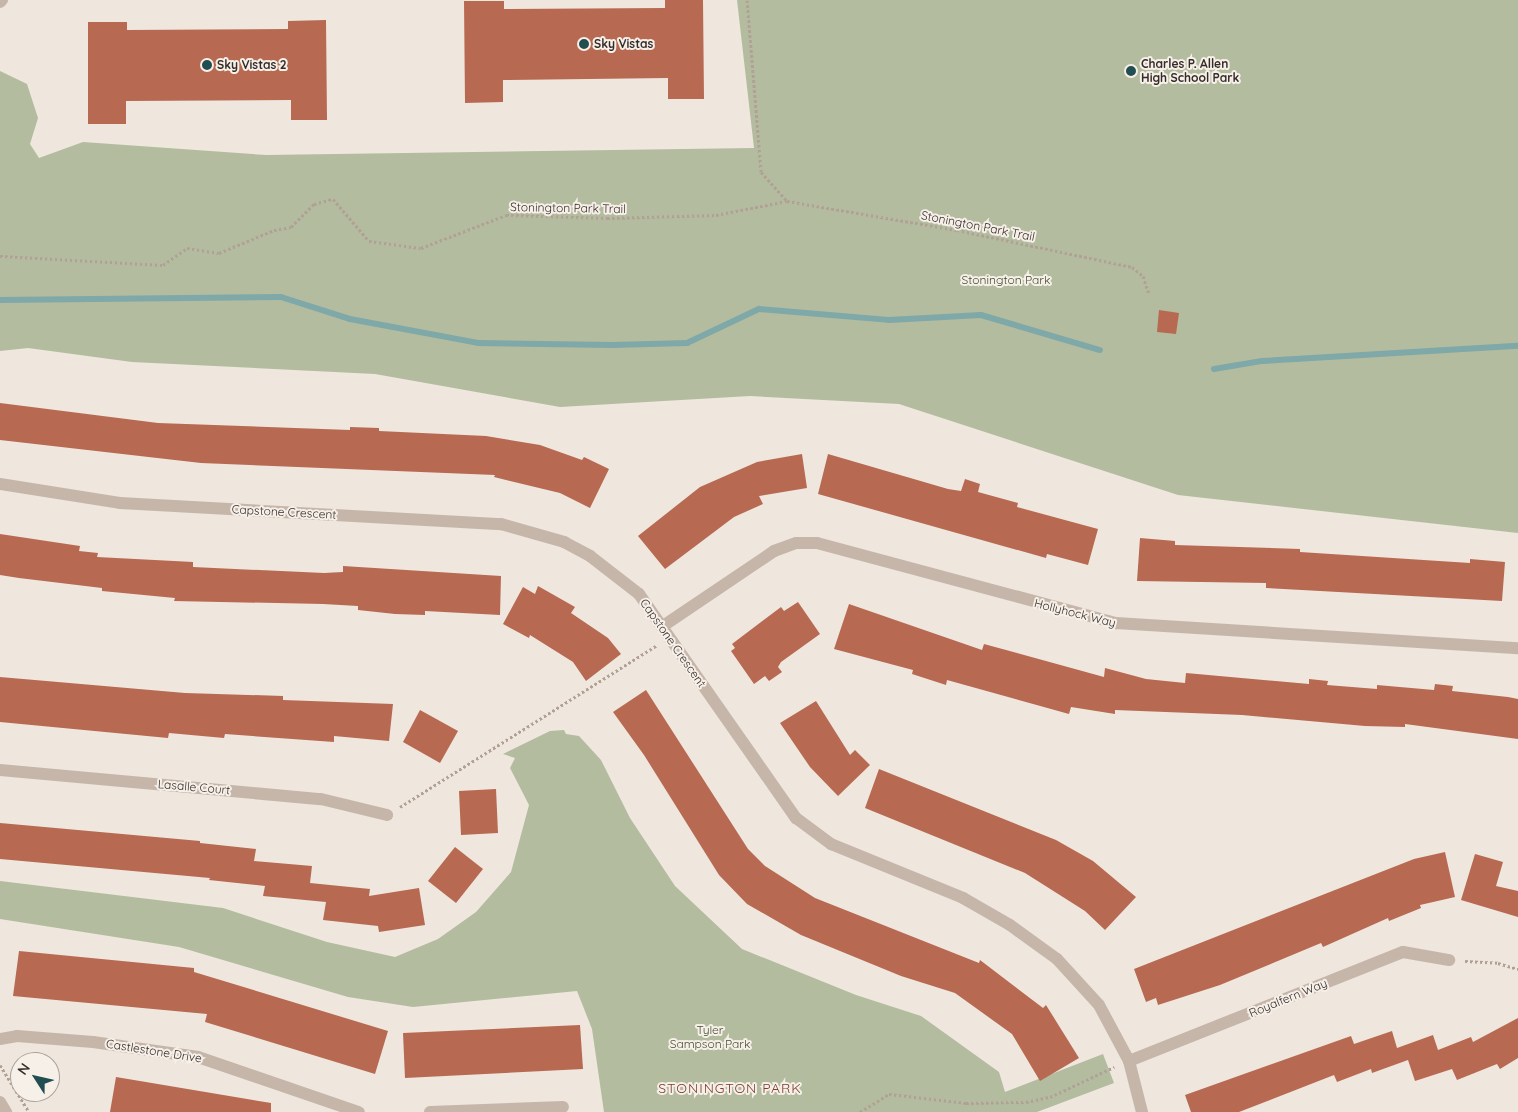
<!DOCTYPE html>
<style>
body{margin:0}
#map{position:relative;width:1518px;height:1112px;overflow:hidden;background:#efe6dd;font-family:Quicksand,sans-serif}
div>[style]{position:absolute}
.green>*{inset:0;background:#b3bc9f}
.stream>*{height:6px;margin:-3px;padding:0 3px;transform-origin:3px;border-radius:3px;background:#7fa8a9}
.building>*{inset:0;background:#b76952}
.path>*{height:3px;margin-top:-1.5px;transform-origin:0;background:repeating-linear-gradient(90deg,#b1a195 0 2.5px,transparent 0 5px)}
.minor>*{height:12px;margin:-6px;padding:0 6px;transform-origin:6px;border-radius:6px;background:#c6b6aa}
.tertiary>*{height:12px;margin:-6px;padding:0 6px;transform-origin:6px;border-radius:6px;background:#c6b6aa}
.dots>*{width:14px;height:14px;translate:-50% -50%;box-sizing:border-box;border:2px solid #f7f0e9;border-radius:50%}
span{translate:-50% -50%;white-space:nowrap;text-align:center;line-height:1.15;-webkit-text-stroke:4px #f7f0e9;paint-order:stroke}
.poi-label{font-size:12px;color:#342c29;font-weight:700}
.left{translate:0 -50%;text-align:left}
.street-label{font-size:12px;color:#342c29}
.park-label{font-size:12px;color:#444f30}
.neighbourhood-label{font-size:14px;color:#7a3d2b;letter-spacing:1px}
.north{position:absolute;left:10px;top:1052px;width:50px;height:50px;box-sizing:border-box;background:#f7f0e9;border:1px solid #a9a29c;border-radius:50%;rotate:305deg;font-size:14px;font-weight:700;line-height:20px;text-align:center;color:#342c29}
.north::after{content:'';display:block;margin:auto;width:18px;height:22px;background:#234e51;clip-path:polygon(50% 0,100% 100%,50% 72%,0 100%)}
</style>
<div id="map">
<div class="green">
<div style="clip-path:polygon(737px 0,1518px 0,1518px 533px,1178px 495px,899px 404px,750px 396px,560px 407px,375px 374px,132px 362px,28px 348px,0 351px,0 71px,27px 84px,38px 118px,30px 144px,39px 158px,83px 142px,266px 155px,754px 148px)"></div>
<div style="clip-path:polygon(564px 730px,566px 734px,579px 736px,601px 760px,630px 818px,675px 886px,742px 949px,856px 995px,921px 1016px,999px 1072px,1005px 1092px,1103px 1054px,1114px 1083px,1037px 1112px,604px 1112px,592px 1029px,577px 991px,413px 1007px,348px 997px,179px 947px,0 919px,0 881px,223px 908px,327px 942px,395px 957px,438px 939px,476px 912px,511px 872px,529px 805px,510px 768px,515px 758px,503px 754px,550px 731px)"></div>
</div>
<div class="stream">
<div style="left:0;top:300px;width:281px;rotate:-0.6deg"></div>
<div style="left:281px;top:297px;width:72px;rotate:17.7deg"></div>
<div style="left:350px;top:319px;width:130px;rotate:10.6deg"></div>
<div style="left:478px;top:343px;width:134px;rotate:0.9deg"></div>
<div style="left:612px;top:345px;width:75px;rotate:-1.5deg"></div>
<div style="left:687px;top:343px;width:80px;rotate:-25.3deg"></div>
<div style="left:759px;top:309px;width:130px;rotate:4.8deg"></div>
<div style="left:889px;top:320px;width:92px;rotate:-3.1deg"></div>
<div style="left:981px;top:315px;width:124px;rotate:16.4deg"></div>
<div style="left:1214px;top:369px;width:49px;rotate:-9.5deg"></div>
<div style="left:1262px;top:361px;width:256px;rotate:-3.4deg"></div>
</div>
<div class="building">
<div style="clip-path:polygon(665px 0,703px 0,704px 99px,668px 99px,668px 78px,503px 80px,503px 102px,465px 103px,464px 1px,504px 1px,504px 9px,665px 8px)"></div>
<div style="clip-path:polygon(326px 20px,327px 120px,291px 120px,291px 100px,126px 101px,126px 124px,88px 124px,88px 22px,127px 22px,127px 30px,288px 29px,288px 21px)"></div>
<div style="clip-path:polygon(1159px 310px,1179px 313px,1176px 334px,1157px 332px)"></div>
<div style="clip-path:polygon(0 403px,158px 423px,350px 430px,350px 427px,379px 428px,379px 431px,486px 436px,540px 445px,582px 460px,584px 457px,609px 469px,590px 508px,560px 493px,494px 477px,495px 475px,201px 463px,0 440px)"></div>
<div style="clip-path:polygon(802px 454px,807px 488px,759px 496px,763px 504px,734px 517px,665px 569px,638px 536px,700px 487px,757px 462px)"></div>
<div style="clip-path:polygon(828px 454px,948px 489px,961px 491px,965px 479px,980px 484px,978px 492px,1018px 503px,1017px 507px,1098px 529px,1088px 565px,1047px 554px,1046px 558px,818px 494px)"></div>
<div style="clip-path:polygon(0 534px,80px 546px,79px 551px,98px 553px,97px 557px,193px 562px,193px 567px,324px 573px,343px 572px,343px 566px,501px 576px,500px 615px,425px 611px,425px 615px,395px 614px,358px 610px,358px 606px,323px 604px,174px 601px,175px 598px,102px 591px,102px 588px,19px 578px,0 575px)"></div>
<div style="clip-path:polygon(1140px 538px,1175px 541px,1175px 545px,1300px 549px,1300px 552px,1470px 563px,1470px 559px,1505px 562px,1502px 601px,1266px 588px,1266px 583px,1137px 581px)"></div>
<div style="clip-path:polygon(538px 586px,575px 607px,571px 613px,608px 638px,621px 654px,586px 681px,573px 662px,530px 635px,529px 638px,503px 624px,523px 587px,535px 594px)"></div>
<div style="clip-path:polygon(798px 602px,820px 634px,781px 662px,778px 667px,782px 672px,769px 681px,765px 676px,754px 684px,731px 651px,735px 648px,732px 644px,781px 607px,784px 611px)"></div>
<div style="clip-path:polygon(849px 604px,982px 650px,984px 644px,1104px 677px,1105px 668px,1146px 679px,1185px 683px,1186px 673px,1309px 684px,1309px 679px,1328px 681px,1327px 685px,1377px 689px,1377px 685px,1434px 690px,1435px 684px,1453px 686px,1452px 691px,1508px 697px,1518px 699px,1518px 739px,1405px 724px,1405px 727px,1365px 726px,1242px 715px,1115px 710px,1115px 714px,1071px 707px,1069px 714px,947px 680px,946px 685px,912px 674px,913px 670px,834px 649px)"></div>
<div style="clip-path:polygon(0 677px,185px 693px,283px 696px,283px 700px,393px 704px,389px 741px,334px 736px,334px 742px,225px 734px,224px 738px,169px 733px,168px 738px,0 722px)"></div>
<div style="clip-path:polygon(646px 690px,748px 849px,765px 866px,815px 898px,979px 963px,980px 960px,1043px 1008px,1046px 1005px,1079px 1058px,1040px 1081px,1012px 1034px,955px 993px,901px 976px,801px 935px,747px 904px,719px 875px,644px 755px,613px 712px)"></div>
<div style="clip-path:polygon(816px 701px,850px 755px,855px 750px,870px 765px,838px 796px,810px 767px,780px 723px)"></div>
<div style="clip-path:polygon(420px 710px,458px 731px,440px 763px,403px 742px)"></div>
<div style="clip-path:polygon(879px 769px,1056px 840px,1093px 861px,1136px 897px,1105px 930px,1085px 911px,1025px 873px,865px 808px)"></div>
<div style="clip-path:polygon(496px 789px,498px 833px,461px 835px,459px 791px)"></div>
<div style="clip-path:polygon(0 823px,200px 841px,200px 843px,256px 849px,254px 861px,312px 866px,310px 883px,370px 889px,369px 896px,419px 888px,425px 925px,379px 932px,378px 926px,323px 920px,326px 902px,263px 896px,265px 886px,209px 880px,210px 878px,0 859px)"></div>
<div style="clip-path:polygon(455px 847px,483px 869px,456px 903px,428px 881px)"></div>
<div style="clip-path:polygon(1445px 852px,1455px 897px,1420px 905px,1421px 908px,1389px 921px,1388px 918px,1323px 947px,1321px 943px,1220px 985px,1158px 1005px,1156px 998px,1146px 1002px,1134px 969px,1414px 859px)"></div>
<div style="clip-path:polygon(1475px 854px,1503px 862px,1496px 886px,1518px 891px,1518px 917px,1461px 900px)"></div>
<div style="clip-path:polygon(19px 951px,194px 968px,194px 972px,388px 1031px,375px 1074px,205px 1022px,207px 1014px,13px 996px)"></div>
<div style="clip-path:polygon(1518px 1018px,1518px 1058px,1500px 1069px,1497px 1064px,1457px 1080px,1452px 1069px,1415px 1081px,1408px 1060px,1372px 1073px,1371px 1069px,1337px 1082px,1334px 1075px,1239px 1112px,1191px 1112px,1185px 1095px,1351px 1036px,1354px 1044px,1392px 1031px,1397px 1048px,1433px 1035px,1438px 1050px,1471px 1037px,1473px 1042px)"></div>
<div style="clip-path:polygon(580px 1025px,583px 1069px,405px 1078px,403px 1033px)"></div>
<div style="clip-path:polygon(116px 1077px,271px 1103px,271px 1112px,110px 1112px)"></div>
</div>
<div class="path">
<div style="left:747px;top:0;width:173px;rotate:85.3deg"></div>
<div style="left:761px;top:172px;width:39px;rotate:48deg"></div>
<div style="left:787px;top:201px;width:172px;rotate:9.7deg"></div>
<div style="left:957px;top:230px;width:179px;rotate:11.9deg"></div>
<div style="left:1132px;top:267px;width:14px;rotate:39deg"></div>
<div style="left:1143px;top:276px;width:19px;rotate:72deg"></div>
<div style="left:0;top:256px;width:163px;rotate:3.2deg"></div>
<div style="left:163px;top:265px;width:29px;rotate:-35deg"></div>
<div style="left:187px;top:248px;width:32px;rotate:9deg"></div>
<div style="left:219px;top:253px;width:60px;rotate:-22.7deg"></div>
<div style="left:274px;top:230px;width:17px;rotate:-10deg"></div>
<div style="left:291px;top:227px;width:33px;rotate:-45deg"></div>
<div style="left:314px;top:204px;width:20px;rotate:-15deg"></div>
<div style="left:333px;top:199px;width:55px;rotate:49.4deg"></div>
<div style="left:369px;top:241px;width:52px;rotate:7.7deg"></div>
<div style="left:421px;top:248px;width:91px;rotate:-21.2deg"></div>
<div style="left:506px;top:215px;width:101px;rotate:1.7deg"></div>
<div style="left:607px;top:218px;width:109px;rotate:-1.6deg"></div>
<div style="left:716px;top:215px;width:72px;rotate:-11.2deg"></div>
<div style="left:400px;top:807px;width:304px;rotate:-32.2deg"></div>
<div style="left:1465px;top:961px;width:33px;rotate:3deg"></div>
<div style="left:1498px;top:963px;width:21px;rotate:17deg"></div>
<div style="left:0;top:1065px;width:55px;rotate:58.3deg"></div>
<div style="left:860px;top:1112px;width:34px;rotate:-32deg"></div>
<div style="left:889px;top:1094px;width:78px;rotate:6.7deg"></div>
<div style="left:966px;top:1103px;width:60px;rotate:-1deg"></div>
<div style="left:1026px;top:1102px;width:25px;rotate:-12deg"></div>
<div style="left:1050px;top:1097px;width:71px;rotate:-25.1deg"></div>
</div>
<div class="minor">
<div style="left:0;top:484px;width:121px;rotate:9deg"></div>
<div style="left:120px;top:503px;width:382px;rotate:3.2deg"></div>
<div style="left:501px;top:524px;width:66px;rotate:15.9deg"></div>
<div style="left:564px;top:542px;width:30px;rotate:28deg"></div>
<div style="left:590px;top:556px;width:62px;rotate:37.8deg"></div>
<div style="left:639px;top:594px;width:274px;rotate:55deg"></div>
<div style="left:796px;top:818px;width:44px;rotate:36.6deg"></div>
<div style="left:831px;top:844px;width:143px;rotate:22.2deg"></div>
<div style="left:963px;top:898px;width:54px;rotate:29.9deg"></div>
<div style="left:1010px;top:925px;width:58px;rotate:35.9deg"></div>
<div style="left:1057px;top:959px;width:62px;rotate:47.6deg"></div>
<div style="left:1099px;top:1005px;width:64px;rotate:61.8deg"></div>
<div style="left:1129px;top:1061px;width:53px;rotate:75.7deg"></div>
<div style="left:663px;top:626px;width:134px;rotate:-34deg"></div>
<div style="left:774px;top:551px;width:23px;rotate:-20deg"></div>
<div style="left:796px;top:543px;width:21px"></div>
<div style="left:817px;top:543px;width:310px;rotate:15deg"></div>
<div style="left:1116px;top:623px;width:403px;rotate:3.6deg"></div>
<div style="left:0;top:770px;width:322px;rotate:5.2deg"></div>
<div style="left:321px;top:799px;width:68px;rotate:13.6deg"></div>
<div style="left:0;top:1039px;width:17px;rotate:-10deg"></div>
<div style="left:17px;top:1036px;width:76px;rotate:4.5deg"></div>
<div style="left:93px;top:1042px;width:106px;rotate:8.1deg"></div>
<div style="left:198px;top:1057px;width:170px;rotate:18.9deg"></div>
<div style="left:1129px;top:1061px;width:295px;rotate:-21.7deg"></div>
<div style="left:1403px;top:952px;width:47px;rotate:9.9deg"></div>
<div style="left:430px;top:1112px;width:133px;rotate:-2.2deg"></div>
</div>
<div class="tertiary">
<div style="left:0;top:2px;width:3px;rotate:-45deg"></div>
<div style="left:0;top:1102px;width:12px;rotate:59deg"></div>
</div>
<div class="dots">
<div style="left:584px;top:44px;background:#234e51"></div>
<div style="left:207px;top:65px;background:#234e51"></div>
<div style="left:1131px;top:71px;background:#234e51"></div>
</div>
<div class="poi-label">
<span class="left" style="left:594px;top:44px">Sky Vistas</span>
<span class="left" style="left:1141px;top:71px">Charles P. Allen<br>High School Park</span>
<span class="left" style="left:217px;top:65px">Sky Vistas 2</span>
</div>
<div class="street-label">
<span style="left:568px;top:208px;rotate:1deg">Stonington Park Trail</span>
<span style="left:978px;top:226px;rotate:11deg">Stonington Park Trail</span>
<span style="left:284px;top:512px;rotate:3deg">Capstone Crescent</span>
<span style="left:1075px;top:613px;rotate:14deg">Hollyhock Way</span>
<span style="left:673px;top:643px;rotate:55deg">Capstone Crescent</span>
<span style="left:194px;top:787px;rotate:5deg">Lasalle Court</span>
<span style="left:1288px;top:998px;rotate:-22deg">Royalfern Way</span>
<span style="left:154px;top:1051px;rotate:9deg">Castlestone Drive</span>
</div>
<div class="park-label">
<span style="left:1006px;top:280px">Stonington Park</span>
<span style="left:710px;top:1037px">Tyler<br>Sampson Park</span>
</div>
<div class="neighbourhood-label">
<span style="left:730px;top:1088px">STONINGTON PARK</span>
</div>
<div class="north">N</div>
</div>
